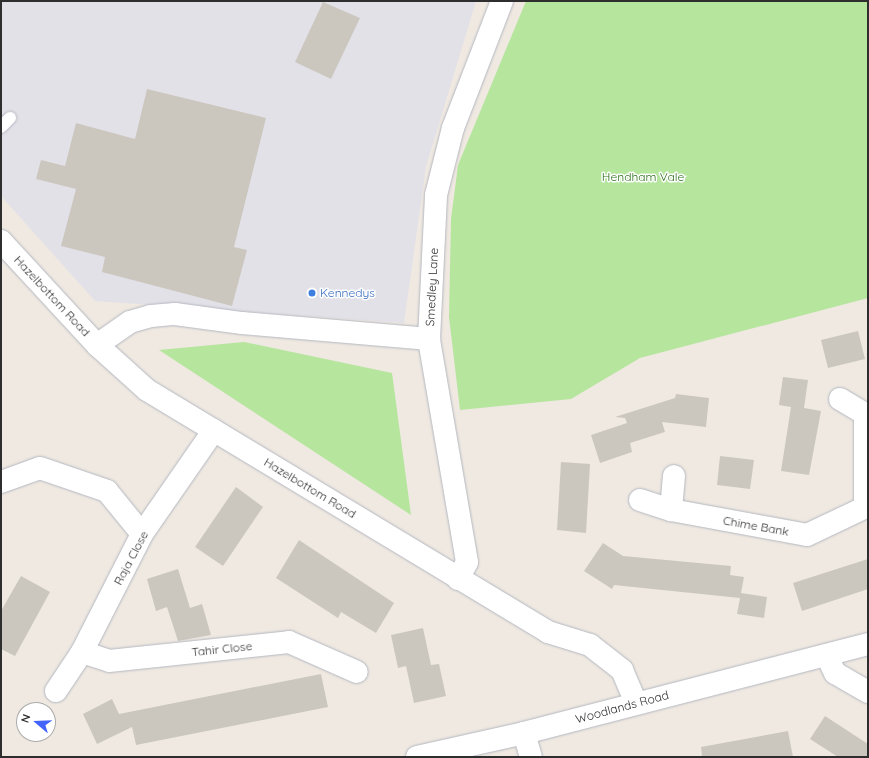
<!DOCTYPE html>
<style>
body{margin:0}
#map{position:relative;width:869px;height:758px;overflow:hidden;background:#efe9e1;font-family:Quicksand,sans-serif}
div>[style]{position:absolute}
.industrial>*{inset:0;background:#e3e1e8}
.green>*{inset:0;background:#b6e59e}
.building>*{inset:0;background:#cbc7bf}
.roads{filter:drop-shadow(0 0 1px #b4b7c1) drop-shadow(0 0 1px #b4b7c1)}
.lane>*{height:12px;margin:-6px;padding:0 6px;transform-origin:6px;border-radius:6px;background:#fff}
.street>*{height:22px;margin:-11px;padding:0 11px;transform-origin:11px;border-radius:11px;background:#fff}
.secondary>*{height:22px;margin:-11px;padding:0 11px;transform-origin:11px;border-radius:11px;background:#fff}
.dots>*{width:11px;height:11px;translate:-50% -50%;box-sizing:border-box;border:2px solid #fff;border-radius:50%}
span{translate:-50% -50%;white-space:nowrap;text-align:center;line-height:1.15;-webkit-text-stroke:3px #fff;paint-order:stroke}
.park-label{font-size:12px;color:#2c6e1b}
.street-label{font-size:12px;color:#2e2e2e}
.shop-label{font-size:12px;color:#366cbe}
.left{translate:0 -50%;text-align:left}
.frame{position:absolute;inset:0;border:2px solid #2e2e2e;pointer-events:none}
.north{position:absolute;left:16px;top:702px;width:40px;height:40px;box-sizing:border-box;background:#fff;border:1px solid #ababab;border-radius:50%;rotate:289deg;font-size:11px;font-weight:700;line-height:16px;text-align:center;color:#2e2e2e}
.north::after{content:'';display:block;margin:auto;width:14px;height:18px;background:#4264fb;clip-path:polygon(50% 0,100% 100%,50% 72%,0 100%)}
</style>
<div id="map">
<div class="industrial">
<div style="clip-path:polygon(1px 1px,476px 1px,426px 167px,404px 323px,95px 301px,1px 196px)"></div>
</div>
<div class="green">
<div style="clip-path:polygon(526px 1px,868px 1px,868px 298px,640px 358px,571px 399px,460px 410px,449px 317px,451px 219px,458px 165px)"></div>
<div style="clip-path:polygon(244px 342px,392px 373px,411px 515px,159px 350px)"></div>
</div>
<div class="building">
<div style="clip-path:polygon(323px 2px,360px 18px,331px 79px,295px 62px)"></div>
<div style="clip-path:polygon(147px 89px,266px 118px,234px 247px,247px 250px,232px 306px,102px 272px,105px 257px,61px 246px,76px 189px,36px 179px,41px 160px,65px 166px,76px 123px,135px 139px)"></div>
<div style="clip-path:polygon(858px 331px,865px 359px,828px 368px,821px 340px)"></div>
<div style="clip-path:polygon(783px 377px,808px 380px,804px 408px,821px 411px,809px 475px,781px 471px,791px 407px,779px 405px)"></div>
<div style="clip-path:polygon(676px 394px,709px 398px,706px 427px,662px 422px,665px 432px,630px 443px,632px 452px,600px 463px,591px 435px,627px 423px,625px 418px,615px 417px,675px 398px)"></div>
<div style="clip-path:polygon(720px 456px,754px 460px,750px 489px,717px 485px)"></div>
<div style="clip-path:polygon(561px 462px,590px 464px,586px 533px,557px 530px)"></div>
<div style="clip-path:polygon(236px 487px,263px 507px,223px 566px,195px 547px)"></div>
<div style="clip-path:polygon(299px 540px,394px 603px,376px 633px,341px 612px,338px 618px,276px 578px)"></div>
<div style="clip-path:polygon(603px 543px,623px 556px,731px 566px,730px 575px,744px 577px,741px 593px,767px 597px,764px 618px,737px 614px,740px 598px,614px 585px,612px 589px,584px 571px)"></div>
<div style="clip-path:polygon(868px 559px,868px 589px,802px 611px,793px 583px)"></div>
<div style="clip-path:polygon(178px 569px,190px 608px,202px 604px,211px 635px,178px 641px,167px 607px,156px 611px,147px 579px)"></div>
<div style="clip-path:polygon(21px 576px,50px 592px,15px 656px,1px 649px,1px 611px)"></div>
<div style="clip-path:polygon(423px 628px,431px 665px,439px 664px,446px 696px,414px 703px,406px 666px,398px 668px,391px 635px)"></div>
<div style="clip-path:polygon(321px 674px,328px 707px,136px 745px,132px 727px,97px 744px,83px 714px,112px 699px,119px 714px)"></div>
<div style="clip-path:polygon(825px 716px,868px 744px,868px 757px,838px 757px,810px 739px)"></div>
<div style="clip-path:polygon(788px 731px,793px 757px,702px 757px,701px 747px)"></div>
</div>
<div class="roads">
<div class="lane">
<div style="left:1px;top:127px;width:13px;rotate:-45deg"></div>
</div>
<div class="street">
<div style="left:97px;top:345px;width:40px;rotate:-34.9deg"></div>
<div style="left:130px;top:322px;width:22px;rotate:-16deg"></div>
<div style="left:151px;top:316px;width:24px;rotate:-5deg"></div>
<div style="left:175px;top:314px;width:68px;rotate:7.7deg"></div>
<div style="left:242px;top:323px;width:188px;rotate:4.9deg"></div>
<div style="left:840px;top:399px;width:29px;rotate:31deg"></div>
<div style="left:865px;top:414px;width:93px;rotate:90deg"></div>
<div style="left:1px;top:482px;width:41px;rotate:-19.7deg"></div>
<div style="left:40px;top:468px;width:71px;rotate:18.9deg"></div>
<div style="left:107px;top:491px;width:55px;rotate:50.9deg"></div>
<div style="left:640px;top:500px;width:33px;rotate:18deg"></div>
<div style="left:671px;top:510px;width:138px;rotate:10.4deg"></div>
<div style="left:807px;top:535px;width:68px;rotate:-25.4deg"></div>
<div style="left:671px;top:510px;width:34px;rotate:-85deg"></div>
<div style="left:458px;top:579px;width:19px;rotate:-62deg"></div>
<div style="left:467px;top:562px;width:226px;rotate:-99.7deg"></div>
<div style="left:429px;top:339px;width:144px;rotate:-87.2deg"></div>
<div style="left:436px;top:195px;width:69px;rotate:-75.8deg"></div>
<div style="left:453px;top:128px;width:136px;rotate:-68.9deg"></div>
<div style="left:82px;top:652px;width:28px;rotate:18deg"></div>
<div style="left:109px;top:661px;width:181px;rotate:-6deg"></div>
<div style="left:289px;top:642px;width:74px;rotate:23.8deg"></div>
<div style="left:827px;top:656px;width:19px;rotate:65deg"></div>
<div style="left:835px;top:673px;width:38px;rotate:30deg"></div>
<div style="left:56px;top:691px;width:47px;rotate:-56.3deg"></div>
<div style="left:82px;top:652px;width:132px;rotate:-63deg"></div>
<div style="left:142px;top:534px;width:126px;rotate:-55.3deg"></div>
<div style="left:524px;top:733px;width:25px;rotate:74deg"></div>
</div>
<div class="secondary">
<div style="left:1px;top:241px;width:142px;rotate:47.3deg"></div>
<div style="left:97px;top:345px;width:67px;rotate:42deg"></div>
<div style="left:147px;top:390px;width:468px;rotate:31.1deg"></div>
<div style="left:548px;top:632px;width:44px;rotate:17.2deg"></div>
<div style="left:590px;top:645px;width:41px;rotate:38deg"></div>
<div style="left:622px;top:670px;width:36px;rotate:67deg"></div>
<div style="left:417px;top:757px;width:110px;rotate:-12.6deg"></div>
<div style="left:524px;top:733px;width:355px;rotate:-14.5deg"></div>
</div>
</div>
<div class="dots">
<div style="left:312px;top:293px;background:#3f7fe0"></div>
</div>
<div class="park-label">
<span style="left:643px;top:177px">Hendham Vale</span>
</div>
<div class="street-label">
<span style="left:432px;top:287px;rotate:-87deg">Smedley Lane</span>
<span style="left:52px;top:296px;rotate:47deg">Hazelbottom Road</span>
<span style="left:310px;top:488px;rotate:31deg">Hazelbottom Road</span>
<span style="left:756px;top:526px;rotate:10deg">Chime Bank</span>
<span style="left:131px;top:558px;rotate:-62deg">Raja Close</span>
<span style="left:222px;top:649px;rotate:-6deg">Tahir Close</span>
<span style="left:622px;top:707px;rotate:-15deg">Woodlands Road</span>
</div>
<div class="shop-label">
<span class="left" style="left:320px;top:293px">Kennedys</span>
</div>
<div class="frame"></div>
<div class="north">N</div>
</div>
